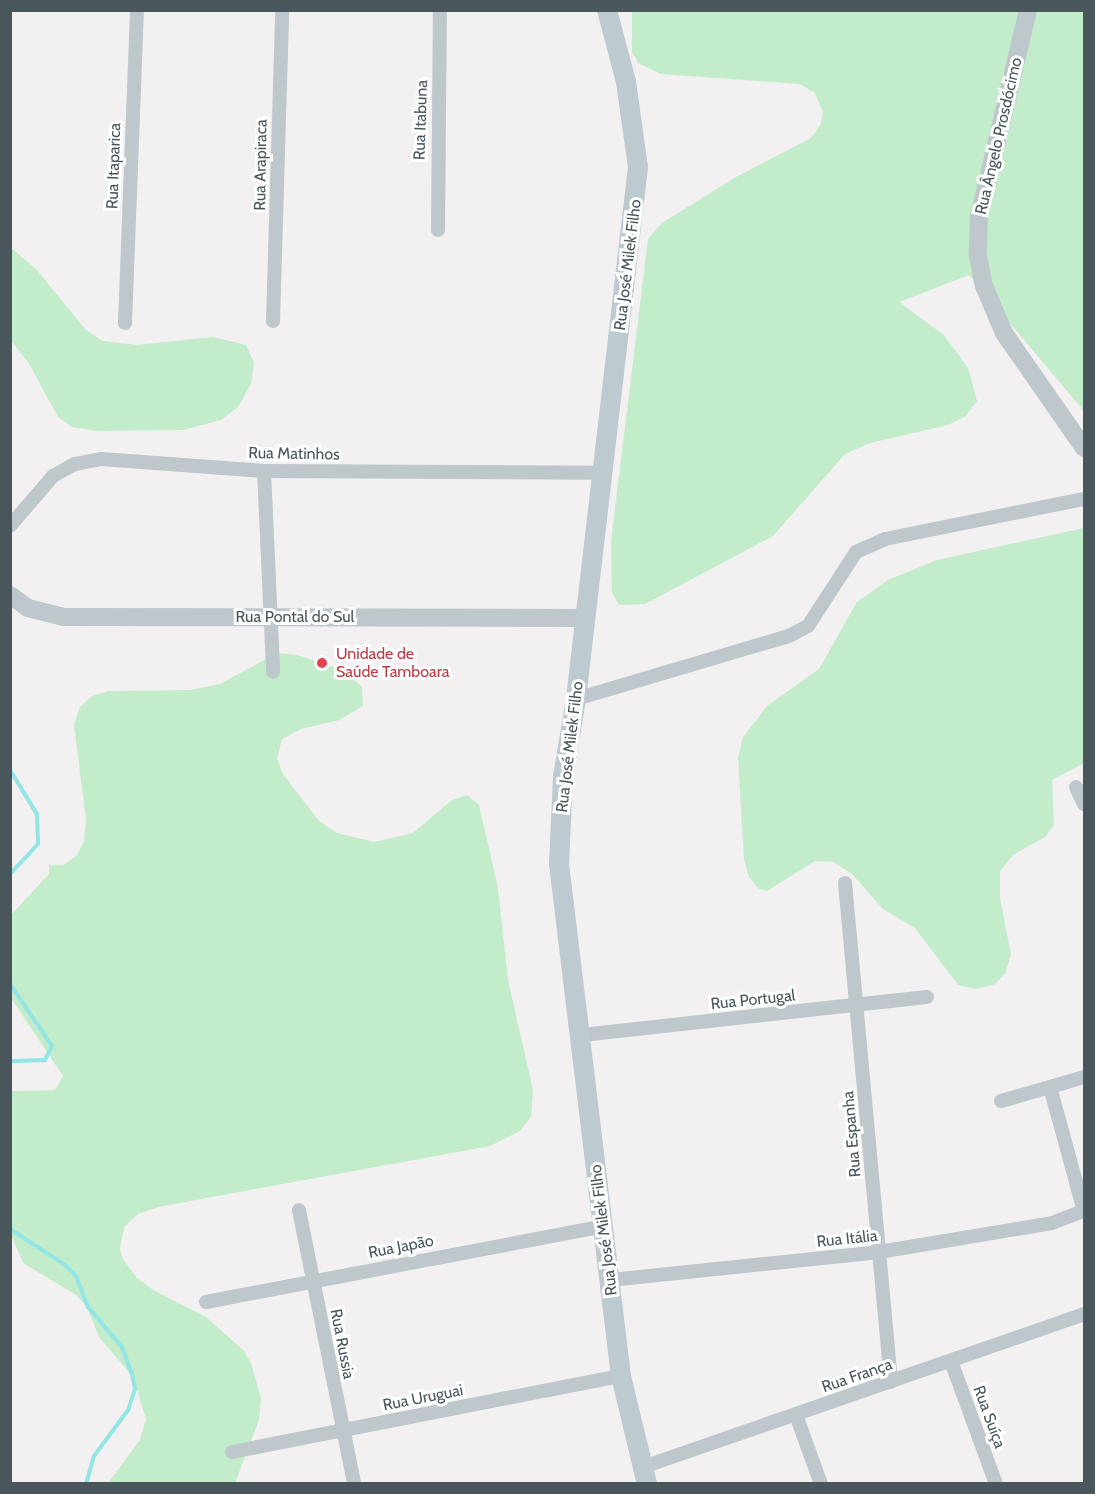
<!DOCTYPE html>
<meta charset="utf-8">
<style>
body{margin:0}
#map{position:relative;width:1095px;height:1494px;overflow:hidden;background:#f2f0f1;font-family:Cabin,sans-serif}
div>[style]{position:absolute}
.green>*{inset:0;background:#c2ecca}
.stream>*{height:4px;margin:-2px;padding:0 2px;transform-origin:2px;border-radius:2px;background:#93e6e5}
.minor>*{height:14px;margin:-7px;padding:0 7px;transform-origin:7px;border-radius:7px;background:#bdc7cc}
.tertiary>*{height:18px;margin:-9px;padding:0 9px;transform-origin:9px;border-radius:9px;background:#bdc7cc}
.secondary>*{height:20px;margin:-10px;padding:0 10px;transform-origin:10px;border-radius:10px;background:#bdcad0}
.dots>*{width:16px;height:16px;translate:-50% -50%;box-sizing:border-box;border:3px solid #fff;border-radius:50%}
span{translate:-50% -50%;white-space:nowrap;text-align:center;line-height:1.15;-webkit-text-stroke:6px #fff;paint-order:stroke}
.street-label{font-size:16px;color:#49575c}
.health-label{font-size:16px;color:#be3a42}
.left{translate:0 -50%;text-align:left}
.frame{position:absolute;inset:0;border:12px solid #49575c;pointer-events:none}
</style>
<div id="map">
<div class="green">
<div style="clip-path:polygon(632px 11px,1084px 11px,1084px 411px,969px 275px,899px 302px,944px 335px,968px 368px,977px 401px,966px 416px,948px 425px,870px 443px,845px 454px,773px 536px,645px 604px,619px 605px,612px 593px,611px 542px,648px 239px,662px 223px,736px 177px,811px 138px,821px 124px,823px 112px,815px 93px,800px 84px,661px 74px,638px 63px,632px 52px)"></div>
<div style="clip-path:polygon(11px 248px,36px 269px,85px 329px,102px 341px,137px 345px,213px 337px,246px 345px,254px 363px,251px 384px,238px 407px,221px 420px,183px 430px,97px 431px,72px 427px,58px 417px,29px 364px,11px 340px)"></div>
<div style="clip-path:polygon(1084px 528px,1084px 763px,1052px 780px,1054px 825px,1045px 837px,1013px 855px,1000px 871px,1000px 898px,1011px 955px,1005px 974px,995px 984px,976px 989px,958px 985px,915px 928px,883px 909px,852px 874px,834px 862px,815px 861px,767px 891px,759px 889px,749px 877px,744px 859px,738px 758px,743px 737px,767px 706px,819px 669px,857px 602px,888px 580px,937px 560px)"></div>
<div style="clip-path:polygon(277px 653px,297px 655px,341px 669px,362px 687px,363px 706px,339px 720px,301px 729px,282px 739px,277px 759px,283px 774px,319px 821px,337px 833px,374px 842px,413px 833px,452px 800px,467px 795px,479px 805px,498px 888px,508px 980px,533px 1090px,531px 1117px,520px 1131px,490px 1146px,158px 1207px,138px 1214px,124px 1227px,120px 1249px,123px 1259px,136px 1277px,153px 1290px,206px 1317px,243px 1350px,251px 1363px,261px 1399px,259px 1420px,235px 1483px,108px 1483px,140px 1440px,146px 1419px,133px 1377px,99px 1337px,87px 1307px,76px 1295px,23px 1263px,11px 1235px,11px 1091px,55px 1090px,63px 1076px,11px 998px,10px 916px,49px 874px,49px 865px,64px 865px,77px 855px,84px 842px,86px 820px,74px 725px,80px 707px,92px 696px,109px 691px,190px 690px,220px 684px)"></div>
</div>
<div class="stream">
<div style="left:10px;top:770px;width:52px;rotate:58.5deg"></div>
<div style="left:37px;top:814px;width:30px;rotate:88deg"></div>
<div style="left:38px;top:844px;width:41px;rotate:133deg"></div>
<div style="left:10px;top:984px;width:75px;rotate:55.9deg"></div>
<div style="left:52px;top:1046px;width:16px;rotate:117deg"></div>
<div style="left:45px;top:1060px;width:35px;rotate:178deg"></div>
<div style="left:10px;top:1229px;width:66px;rotate:33.2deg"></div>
<div style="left:65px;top:1265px;width:16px;rotate:45deg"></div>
<div style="left:76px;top:1276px;width:33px;rotate:69deg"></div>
<div style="left:88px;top:1307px;width:52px;rotate:49.6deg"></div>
<div style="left:122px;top:1347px;width:29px;rotate:70deg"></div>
<div style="left:132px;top:1374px;width:15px;rotate:79deg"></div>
<div style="left:135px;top:1389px;width:22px;rotate:108deg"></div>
<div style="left:128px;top:1410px;width:57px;rotate:126.5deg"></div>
<div style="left:94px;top:1456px;width:29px;rotate:106deg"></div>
</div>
<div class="minor">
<div style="left:438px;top:230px;width:220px;rotate:-89.5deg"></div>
<div style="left:273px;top:321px;width:311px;rotate:-88.3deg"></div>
<div style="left:125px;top:323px;width:313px;rotate:-87.8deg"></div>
<div style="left:264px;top:471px;width:201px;rotate:87.4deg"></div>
<div style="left:10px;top:526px;width:66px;rotate:-49.3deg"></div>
<div style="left:53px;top:476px;width:25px;rotate:-29deg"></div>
<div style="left:75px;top:464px;width:26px;rotate:-11deg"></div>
<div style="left:101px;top:459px;width:163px;rotate:4.2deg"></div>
<div style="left:264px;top:471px;width:339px;rotate:0.3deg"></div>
<div style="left:576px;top:699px;width:222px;rotate:-16.5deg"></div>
<div style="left:789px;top:636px;width:21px;rotate:-28deg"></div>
<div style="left:808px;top:626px;width:88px;rotate:-57deg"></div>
<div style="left:856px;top:552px;width:32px;rotate:-24deg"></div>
<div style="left:885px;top:539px;width:203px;rotate:-11.4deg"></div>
<div style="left:1076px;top:787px;width:19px;rotate:65deg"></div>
<div style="left:845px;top:883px;width:501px;rotate:84.73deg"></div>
<div style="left:582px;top:1035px;width:347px;rotate:-6.3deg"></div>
<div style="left:1050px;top:1087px;width:129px;rotate:74.7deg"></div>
<div style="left:1001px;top:1101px;width:86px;rotate:-16.1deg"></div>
<div style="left:299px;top:1210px;width:279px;rotate:78.6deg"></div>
<div style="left:610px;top:1280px;width:270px;rotate:-5.9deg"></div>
<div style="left:879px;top:1252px;width:175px;rotate:-9.5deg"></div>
<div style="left:1052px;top:1223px;width:34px;rotate:-21deg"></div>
<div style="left:206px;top:1302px;width:404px;rotate:-10.8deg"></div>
<div style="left:951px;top:1361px;width:131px;rotate:69.9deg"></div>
<div style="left:796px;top:1415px;width:73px;rotate:70.1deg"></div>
<div style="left:232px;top:1452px;width:396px;rotate:-11.1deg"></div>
<div style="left:640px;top:1468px;width:470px;rotate:-19.1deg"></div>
</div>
<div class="tertiary">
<div style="left:1028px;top:10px;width:214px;rotate:103.3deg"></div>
<div style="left:979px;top:218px;width:38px;rotate:92deg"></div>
<div style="left:978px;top:256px;width:31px;rotate:79deg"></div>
<div style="left:984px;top:286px;width:51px;rotate:66.9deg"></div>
<div style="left:1004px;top:333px;width:140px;rotate:55.2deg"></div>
<div style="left:10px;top:595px;width:22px;rotate:36deg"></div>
<div style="left:28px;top:608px;width:37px;rotate:14deg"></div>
<div style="left:64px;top:617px;width:521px;rotate:0.11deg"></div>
</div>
<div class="secondary">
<div style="left:607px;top:10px;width:74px;rotate:75.2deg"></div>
<div style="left:626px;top:82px;width:86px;rotate:82deg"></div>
<div style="left:638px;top:167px;width:536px;rotate:96.65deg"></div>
<div style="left:576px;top:699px;width:79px;rotate:99.5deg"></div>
<div style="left:563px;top:777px;width:87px;rotate:92.6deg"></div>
<div style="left:559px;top:864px;width:516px;rotate:83.1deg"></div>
<div style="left:621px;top:1376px;width:111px;rotate:76.5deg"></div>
</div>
<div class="dots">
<div style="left:322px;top:663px;background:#e0444e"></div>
</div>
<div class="street-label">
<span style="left:421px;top:120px;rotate:-88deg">Rua Itabuna</span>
<span style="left:999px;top:136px;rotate:-77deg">Rua Ângelo Prosdócimo</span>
<span style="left:261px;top:165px;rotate:-89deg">Rua Arapiraca</span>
<span style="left:114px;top:166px;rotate:-88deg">Rua Itaparica</span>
<span style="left:628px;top:265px;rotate:-83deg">Rua José Milek Filho</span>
<span style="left:294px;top:454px;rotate:1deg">Rua Matinhos</span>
<span style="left:295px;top:617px">Rua Pontal do Sul</span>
<span style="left:570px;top:747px;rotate:-83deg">Rua José Milek Filho</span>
<span style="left:753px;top:1000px;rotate:-6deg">Rua Portugal</span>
<span style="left:852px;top:1134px;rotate:-95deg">Rua Espanha</span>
<span style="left:604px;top:1230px;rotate:-97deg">Rua José Milek Filho</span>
<span style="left:847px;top:1239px;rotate:-6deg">Rua Itália</span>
<span style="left:401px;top:1247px;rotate:-11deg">Rua Japão</span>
<span style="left:342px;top:1344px;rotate:79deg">Rua Russia</span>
<span style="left:857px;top:1376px;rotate:-19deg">Rua França</span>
<span style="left:423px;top:1398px;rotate:-11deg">Rua Uruguai</span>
<span style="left:989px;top:1417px;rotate:70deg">Rua Suíça</span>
</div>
<div class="health-label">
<span class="left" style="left:336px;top:663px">Unidade de<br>Saúde Tamboara</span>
</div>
<div class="frame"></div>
</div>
